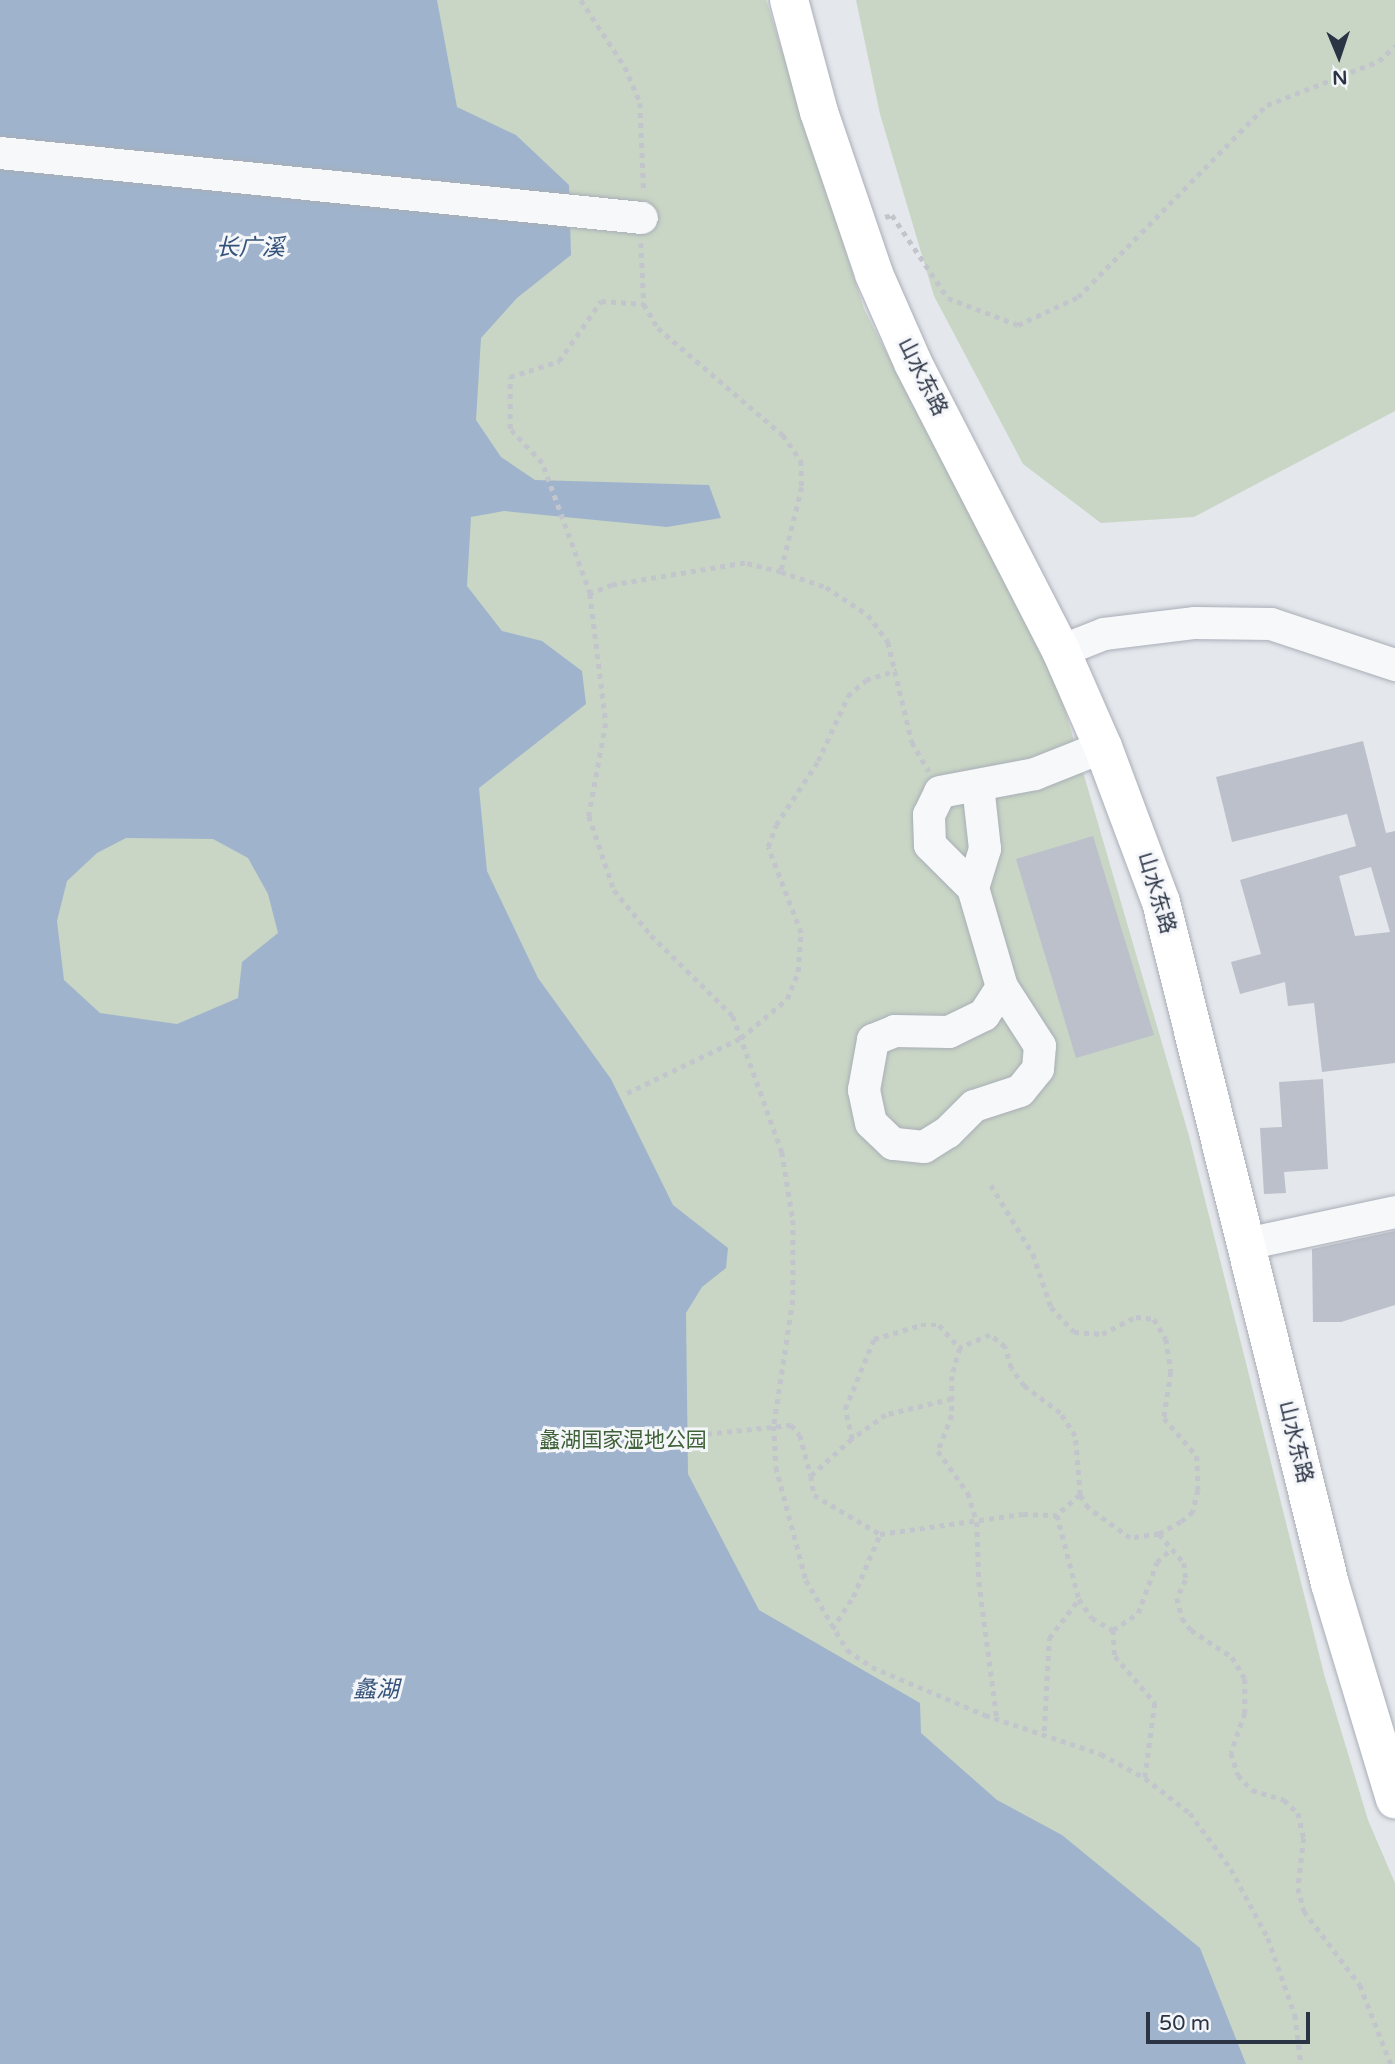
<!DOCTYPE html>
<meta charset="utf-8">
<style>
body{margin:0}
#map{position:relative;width:1395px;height:2064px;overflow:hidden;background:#e4e7ec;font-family:"Varela Round","Noto Sans SC",sans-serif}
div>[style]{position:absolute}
.green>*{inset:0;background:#c9d6c5}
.water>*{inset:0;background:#9fb4cc}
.building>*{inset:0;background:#bbc0ca}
.path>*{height:4.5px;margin-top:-2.25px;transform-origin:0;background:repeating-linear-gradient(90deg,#c2c5cb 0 5px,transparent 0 10px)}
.roads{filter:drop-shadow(0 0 2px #a9aeb7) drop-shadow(0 0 2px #a9aeb7)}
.minor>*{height:32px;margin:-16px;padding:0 16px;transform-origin:16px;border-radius:16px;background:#f7f8fa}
.highway>*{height:38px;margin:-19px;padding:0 19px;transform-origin:19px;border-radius:19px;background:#fff}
span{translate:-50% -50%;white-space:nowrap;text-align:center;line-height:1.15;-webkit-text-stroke:6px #f4f6f9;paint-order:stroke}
.street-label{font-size:21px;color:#2b3445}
.park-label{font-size:21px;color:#3f6138}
.water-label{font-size:23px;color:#34527a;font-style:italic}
.north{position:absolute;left:1304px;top:21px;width:70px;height:70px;-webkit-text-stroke:5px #f4f6f9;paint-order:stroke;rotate:178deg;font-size:19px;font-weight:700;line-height:28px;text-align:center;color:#2b3445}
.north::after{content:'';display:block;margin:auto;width:24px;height:32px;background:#2b3445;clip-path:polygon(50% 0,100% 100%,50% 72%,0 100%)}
.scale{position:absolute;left:1146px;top:2012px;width:164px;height:32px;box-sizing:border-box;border:4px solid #2b3445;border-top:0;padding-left:9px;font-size:21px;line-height:24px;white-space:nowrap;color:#2b3445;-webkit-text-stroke:5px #f4f6f9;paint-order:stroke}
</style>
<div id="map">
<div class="green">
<div style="clip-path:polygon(0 0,766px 0,864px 309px,1058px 686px,1189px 1136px,1324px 1674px,1368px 1820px,1395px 1883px,1395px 2064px,0 2064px)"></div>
<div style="clip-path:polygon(856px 0,1395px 0,1395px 411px,1194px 517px,1101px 523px,1023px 464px,934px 296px,880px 114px)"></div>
</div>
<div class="water">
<div style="clip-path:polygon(evenodd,0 0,437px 0,457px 107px,516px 135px,569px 185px,571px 255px,517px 298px,481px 338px,476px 420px,501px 457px,535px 480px,709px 485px,721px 518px,667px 527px,504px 511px,471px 517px,467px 586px,502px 631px,542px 641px,582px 671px,586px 704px,479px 788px,487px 871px,538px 978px,611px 1079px,673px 1205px,728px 1248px,726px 1268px,702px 1287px,686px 1313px,688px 1474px,759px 1610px,920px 1703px,921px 1733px,997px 1800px,1062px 1835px,1200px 1948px,1246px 2064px,0 2064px,0 0,126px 838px,213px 839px,248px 858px,268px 894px,278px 933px,242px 962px,238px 998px,177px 1024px,100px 1013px,64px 980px,57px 921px,67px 881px,97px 853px,126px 838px)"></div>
</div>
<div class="building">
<div style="clip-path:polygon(evenodd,1363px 741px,1386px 833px,1395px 831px,1395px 1063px,1322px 1072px,1314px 1003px,1288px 1006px,1285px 982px,1240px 994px,1231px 962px,1261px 954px,1240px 880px,1356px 846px,1347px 814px,1232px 842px,1216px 777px,1363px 741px,1371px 867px,1390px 932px,1355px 936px,1339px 876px,1371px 867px)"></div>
<div style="clip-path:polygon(1093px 836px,1154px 1035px,1076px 1058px,1016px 859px)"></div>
<div style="clip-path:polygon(1323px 1079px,1328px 1169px,1284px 1172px,1286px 1193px,1264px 1194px,1260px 1128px,1282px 1127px,1279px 1082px)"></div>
<div style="clip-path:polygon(1395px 1231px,1395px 1305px,1341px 1322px,1313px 1322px,1312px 1249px)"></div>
</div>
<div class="path">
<div style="left:581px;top:0;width:80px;rotate:56.7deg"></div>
<div style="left:625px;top:67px;width:39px;rotate:67deg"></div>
<div style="left:640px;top:103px;width:90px;rotate:87.5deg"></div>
<div style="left:885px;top:217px;width:7px;rotate:-16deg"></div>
<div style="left:892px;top:215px;width:100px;rotate:56deg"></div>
<div style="left:948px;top:298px;width:75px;rotate:21.1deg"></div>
<div style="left:1018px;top:325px;width:66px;rotate:-25deg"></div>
<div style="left:1078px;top:297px;width:269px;rotate:-45.5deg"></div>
<div style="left:1267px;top:105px;width:120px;rotate:-21.4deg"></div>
<div style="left:1379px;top:61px;width:22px;rotate:-43deg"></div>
<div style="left:641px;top:243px;width:61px;rotate:87.2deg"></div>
<div style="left:644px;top:304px;width:28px;rotate:60deg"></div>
<div style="left:658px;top:328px;width:165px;rotate:40.6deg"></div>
<div style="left:783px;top:435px;width:32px;rotate:55deg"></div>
<div style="left:801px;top:461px;width:26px;rotate:88deg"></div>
<div style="left:802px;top:487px;width:88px;rotate:103.9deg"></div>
<div style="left:781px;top:572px;width:37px;rotate:-166deg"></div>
<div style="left:745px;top:563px;width:135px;rotate:170.6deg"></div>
<div style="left:612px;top:585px;width:24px;rotate:158deg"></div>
<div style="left:590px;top:594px;width:130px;rotate:82.9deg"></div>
<div style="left:606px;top:723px;width:95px;rotate:100.4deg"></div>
<div style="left:589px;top:816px;width:78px;rotate:71.3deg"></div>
<div style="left:614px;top:890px;width:58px;rotate:50.6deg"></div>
<div style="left:651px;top:935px;width:115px;rotate:44.6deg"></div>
<div style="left:733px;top:1016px;width:145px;rotate:70.2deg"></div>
<div style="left:782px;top:1152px;width:69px;rotate:80.8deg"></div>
<div style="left:793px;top:1220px;width:80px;rotate:90deg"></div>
<div style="left:793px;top:1300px;width:127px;rotate:98.6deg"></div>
<div style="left:774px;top:1426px;width:41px;rotate:87.2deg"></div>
<div style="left:776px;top:1467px;width:117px;rotate:75.1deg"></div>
<div style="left:806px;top:1580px;width:81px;rotate:59.6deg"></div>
<div style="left:847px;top:1650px;width:30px;rotate:34deg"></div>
<div style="left:872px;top:1667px;width:123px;rotate:23deg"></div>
<div style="left:985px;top:1715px;width:122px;rotate:18.6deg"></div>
<div style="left:1101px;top:1754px;width:50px;rotate:28.6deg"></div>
<div style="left:1145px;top:1778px;width:57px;rotate:37.9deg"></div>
<div style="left:1190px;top:1813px;width:69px;rotate:53.8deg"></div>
<div style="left:1231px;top:1869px;width:78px;rotate:61.8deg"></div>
<div style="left:1268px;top:1938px;width:82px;rotate:70.7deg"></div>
<div style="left:1295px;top:2015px;width:49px;rotate:83deg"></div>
<div style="left:781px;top:572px;width:47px;rotate:18.4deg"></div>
<div style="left:826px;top:587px;width:50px;rotate:33.7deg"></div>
<div style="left:868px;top:615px;width:34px;rotate:53deg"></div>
<div style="left:888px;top:642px;width:103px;rotate:76.5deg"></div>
<div style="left:912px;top:742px;width:34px;rotate:60deg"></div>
<div style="left:590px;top:594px;width:140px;rotate:-110.1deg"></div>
<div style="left:542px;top:463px;width:47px;rotate:-133.3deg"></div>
<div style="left:510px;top:429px;width:52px;rotate:-90deg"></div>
<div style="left:510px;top:377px;width:52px;rotate:-18.1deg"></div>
<div style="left:559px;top:361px;width:73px;rotate:-55deg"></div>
<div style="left:601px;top:301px;width:43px;rotate:4deg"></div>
<div style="left:627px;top:1093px;width:127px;rotate:-25.8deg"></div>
<div style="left:741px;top:1038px;width:60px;rotate:-40.3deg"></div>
<div style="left:787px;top:999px;width:29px;rotate:-68deg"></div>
<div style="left:798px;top:972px;width:39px;rotate:-86deg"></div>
<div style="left:801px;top:933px;width:92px;rotate:-111deg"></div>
<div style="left:768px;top:847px;width:23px;rotate:-70deg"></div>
<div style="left:776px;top:825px;width:77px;rotate:-56.7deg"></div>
<div style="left:818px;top:761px;width:72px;rotate:-65.2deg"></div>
<div style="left:848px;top:696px;width:24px;rotate:-42deg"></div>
<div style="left:866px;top:680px;width:32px;rotate:-18deg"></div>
<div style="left:991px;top:1185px;width:81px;rotate:58.7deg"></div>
<div style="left:1033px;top:1254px;width:56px;rotate:71.2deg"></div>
<div style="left:1051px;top:1307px;width:34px;rotate:47deg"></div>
<div style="left:1074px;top:1332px;width:28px;rotate:4deg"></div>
<div style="left:1102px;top:1334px;width:38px;rotate:-27deg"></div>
<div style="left:1136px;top:1317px;width:18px;rotate:6deg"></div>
<div style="left:1154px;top:1319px;width:23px;rotate:59deg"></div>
<div style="left:1166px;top:1339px;width:33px;rotate:81deg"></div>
<div style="left:1171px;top:1372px;width:47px;rotate:98.7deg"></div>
<div style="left:1164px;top:1418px;width:50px;rotate:49deg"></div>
<div style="left:1197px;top:1456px;width:34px;rotate:88deg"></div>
<div style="left:1198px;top:1490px;width:23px;rotate:103deg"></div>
<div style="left:1193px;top:1512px;width:16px;rotate:140deg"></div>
<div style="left:1181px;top:1522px;width:25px;rotate:151deg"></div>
<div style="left:1159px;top:1534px;width:29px;rotate:172deg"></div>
<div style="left:1130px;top:1538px;width:52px;rotate:-144.5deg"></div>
<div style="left:1088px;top:1508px;width:15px;rotate:-122deg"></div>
<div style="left:1080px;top:1495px;width:59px;rotate:-94.8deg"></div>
<div style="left:1075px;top:1436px;width:27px;rotate:-123deg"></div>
<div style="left:1060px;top:1413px;width:45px;rotate:-143.1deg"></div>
<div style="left:1024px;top:1386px;width:22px;rotate:-126deg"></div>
<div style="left:1011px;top:1368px;width:22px;rotate:-106deg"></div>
<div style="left:1005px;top:1347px;width:19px;rotate:-141deg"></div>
<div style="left:990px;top:1335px;width:33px;rotate:157deg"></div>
<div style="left:960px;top:1348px;width:29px;rotate:106deg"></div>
<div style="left:952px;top:1376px;width:39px;rotate:90deg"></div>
<div style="left:952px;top:1415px;width:39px;rotate:111deg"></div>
<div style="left:938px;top:1451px;width:52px;rotate:54.5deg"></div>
<div style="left:968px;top:1493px;width:30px;rotate:73deg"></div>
<div style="left:977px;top:1522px;width:60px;rotate:88.1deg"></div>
<div style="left:979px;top:1582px;width:138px;rotate:82.5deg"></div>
<div style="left:952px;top:1399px;width:68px;rotate:166.4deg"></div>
<div style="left:886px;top:1415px;width:42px;rotate:144.8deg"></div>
<div style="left:852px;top:1439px;width:55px;rotate:137.9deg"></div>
<div style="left:811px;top:1476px;width:19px;rotate:81deg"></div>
<div style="left:814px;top:1495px;width:77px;rotate:30.6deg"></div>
<div style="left:880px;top:1534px;width:144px;rotate:-8deg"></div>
<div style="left:1023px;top:1514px;width:34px;rotate:2deg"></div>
<div style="left:667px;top:1438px;width:125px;rotate:-6deg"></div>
<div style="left:791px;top:1425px;width:13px;rotate:48deg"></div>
<div style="left:800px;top:1435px;width:42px;rotate:75deg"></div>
<div style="left:852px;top:1439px;width:31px;rotate:-103deg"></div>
<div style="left:845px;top:1409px;width:76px;rotate:-67.5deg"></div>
<div style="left:874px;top:1339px;width:49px;rotate:-16.6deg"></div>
<div style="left:921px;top:1325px;width:18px"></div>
<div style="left:939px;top:1325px;width:31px;rotate:48deg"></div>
<div style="left:1080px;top:1495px;width:30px;rotate:139deg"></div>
<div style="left:1057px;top:1515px;width:87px;rotate:75.3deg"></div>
<div style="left:1079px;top:1599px;width:23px;rotate:56deg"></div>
<div style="left:1092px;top:1618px;width:24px;rotate:30deg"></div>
<div style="left:1113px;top:1630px;width:30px;rotate:-34deg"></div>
<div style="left:1138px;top:1613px;width:54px;rotate:-69.6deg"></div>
<div style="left:1157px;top:1562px;width:16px;rotate:-43deg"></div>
<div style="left:1159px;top:1534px;width:38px;rotate:49deg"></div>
<div style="left:1184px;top:1563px;width:17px;rotate:83deg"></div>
<div style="left:1186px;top:1580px;width:20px;rotate:117deg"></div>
<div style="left:1177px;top:1598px;width:21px;rotate:76deg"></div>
<div style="left:1182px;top:1618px;width:15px;rotate:53deg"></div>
<div style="left:1191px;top:1630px;width:49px;rotate:33.4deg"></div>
<div style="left:1232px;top:1657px;width:26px;rotate:59deg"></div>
<div style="left:1245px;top:1679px;width:34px;rotate:90deg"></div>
<div style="left:1245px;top:1713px;width:42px;rotate:109.3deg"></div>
<div style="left:1231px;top:1753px;width:23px;rotate:72deg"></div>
<div style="left:1238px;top:1775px;width:21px;rotate:47deg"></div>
<div style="left:1252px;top:1790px;width:34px;rotate:17deg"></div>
<div style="left:1284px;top:1800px;width:19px;rotate:43deg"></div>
<div style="left:1298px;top:1813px;width:26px;rotate:77deg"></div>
<div style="left:1304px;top:1838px;width:50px;rotate:96.8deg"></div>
<div style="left:1298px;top:1888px;width:24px;rotate:75deg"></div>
<div style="left:1304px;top:1911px;width:93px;rotate:52.9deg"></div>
<div style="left:1360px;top:1985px;width:85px;rotate:68.6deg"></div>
<div style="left:832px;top:1629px;width:38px;rotate:-57deg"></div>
<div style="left:853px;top:1597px;width:69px;rotate:-66.8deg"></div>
<div style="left:1113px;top:1630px;width:26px;rotate:86deg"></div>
<div style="left:1115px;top:1656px;width:62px;rotate:49.6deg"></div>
<div style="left:1155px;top:1703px;width:76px;rotate:97.6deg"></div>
<div style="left:1044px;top:1731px;width:93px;rotate:-86.9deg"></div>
<div style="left:1049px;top:1638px;width:49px;rotate:-52.4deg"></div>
</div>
<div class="roads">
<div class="minor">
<div style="left:0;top:153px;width:645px;rotate:5.78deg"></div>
<div style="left:1061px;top:651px;width:46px;rotate:-21.6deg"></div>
<div style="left:1104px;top:634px;width:92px;rotate:-6.9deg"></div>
<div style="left:1195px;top:623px;width:76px;rotate:0.8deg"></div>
<div style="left:1271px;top:624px;width:131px;rotate:18.3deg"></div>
<div style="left:973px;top:888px;width:41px;rotate:-72.9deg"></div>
<div style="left:985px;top:849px;width:63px;rotate:-96.3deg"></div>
<div style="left:1002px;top:987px;width:70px;rotate:57.2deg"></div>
<div style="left:1040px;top:1046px;width:23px;rotate:95deg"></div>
<div style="left:1038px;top:1069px;width:28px;rotate:129deg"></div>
<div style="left:1020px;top:1091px;width:48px;rotate:161.9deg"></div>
<div style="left:974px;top:1106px;width:37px;rotate:135deg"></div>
<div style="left:948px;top:1132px;width:28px;rotate:148deg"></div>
<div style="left:924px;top:1147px;width:31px;rotate:-174deg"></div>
<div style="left:893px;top:1144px;width:30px;rotate:-136deg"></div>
<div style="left:871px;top:1123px;width:34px;rotate:-102deg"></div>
<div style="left:864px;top:1090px;width:51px;rotate:-79.8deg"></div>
<div style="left:873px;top:1040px;width:24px;rotate:-22deg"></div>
<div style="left:895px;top:1031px;width:54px;rotate:1.1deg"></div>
<div style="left:949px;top:1032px;width:39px;rotate:-26deg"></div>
<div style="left:984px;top:1015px;width:33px;rotate:-57deg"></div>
<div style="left:1002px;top:987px;width:103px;rotate:-106.3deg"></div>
<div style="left:973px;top:888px;width:61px;rotate:-135deg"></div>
<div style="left:930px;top:845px;width:30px;rotate:-92deg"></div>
<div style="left:929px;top:815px;width:25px;rotate:-64deg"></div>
<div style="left:940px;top:792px;width:97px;rotate:-10.7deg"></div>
<div style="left:1035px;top:774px;width:73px;rotate:-21.7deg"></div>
<div style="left:1246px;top:1244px;width:152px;rotate:-12.1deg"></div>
</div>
<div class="highway">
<div style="left:789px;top:0;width:116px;rotate:75deg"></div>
<div style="left:819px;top:112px;width:171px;rotate:71.2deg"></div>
<div style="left:874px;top:274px;width:97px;rotate:66.3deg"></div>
<div style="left:913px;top:363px;width:324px;rotate:62.8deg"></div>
<div style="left:1061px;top:651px;width:105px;rotate:66.4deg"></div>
<div style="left:1103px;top:747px;width:165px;rotate:69.5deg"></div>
<div style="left:1161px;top:902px;width:703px;rotate:76.08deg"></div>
<div style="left:1330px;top:1584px;width:225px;rotate:73.2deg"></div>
</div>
</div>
<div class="street-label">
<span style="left:922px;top:377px;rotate:63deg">山水东路</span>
<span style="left:1156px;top:893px;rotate:73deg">山水东路</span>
<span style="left:1295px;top:1442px;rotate:76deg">山水东路</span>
</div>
<div class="park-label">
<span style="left:623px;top:1441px">蠡湖国家湿地公园</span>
</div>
<div class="water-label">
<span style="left:250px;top:248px">长广溪</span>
<span style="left:376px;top:1690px">蠡湖</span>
</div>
<div class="north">N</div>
<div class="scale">50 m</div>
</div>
